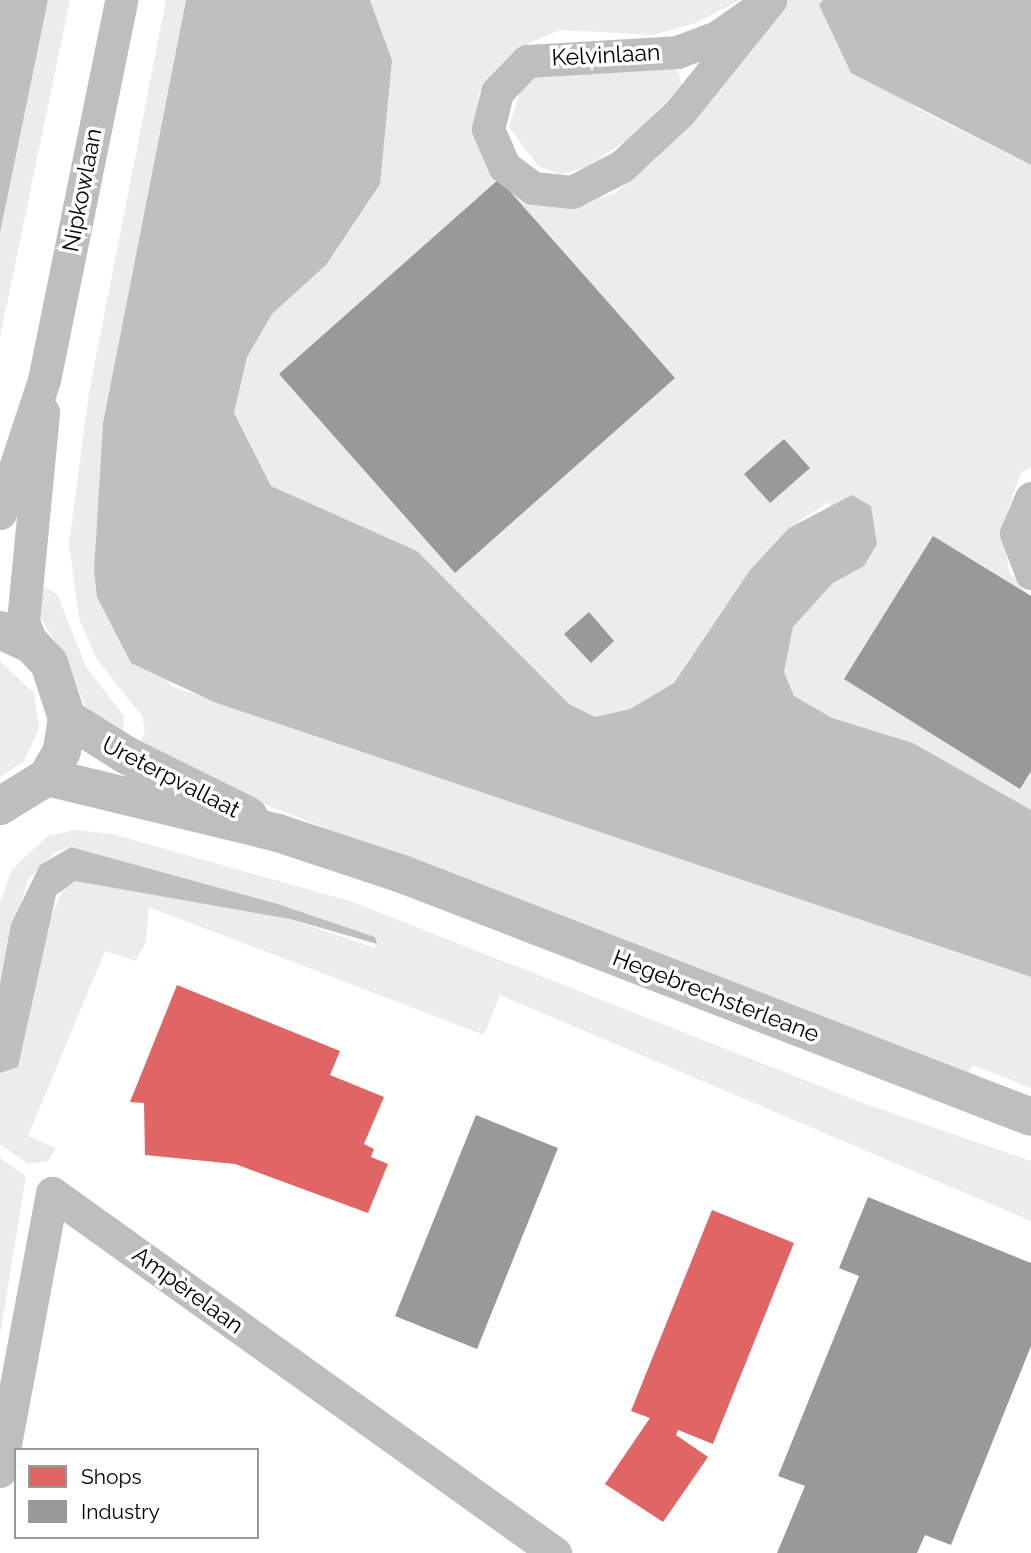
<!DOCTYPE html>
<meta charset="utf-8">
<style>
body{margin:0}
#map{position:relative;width:1031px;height:1553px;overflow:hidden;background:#fff;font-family:Raleway,sans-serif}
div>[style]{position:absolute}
.green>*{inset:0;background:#ececec}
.water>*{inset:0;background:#bfbfbf}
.shops>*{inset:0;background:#e06666}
.industry>*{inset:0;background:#999}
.minor>*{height:33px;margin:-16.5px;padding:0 16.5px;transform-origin:16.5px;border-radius:16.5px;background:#bebebe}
.tertiary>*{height:38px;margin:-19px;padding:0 19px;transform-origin:19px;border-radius:19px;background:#bebebe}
span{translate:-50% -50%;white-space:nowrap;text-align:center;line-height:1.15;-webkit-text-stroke:7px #fff;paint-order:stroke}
.street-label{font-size:23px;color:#000}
.legend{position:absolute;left:14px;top:1448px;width:245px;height:91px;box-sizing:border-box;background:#fff;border:2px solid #999;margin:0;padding:9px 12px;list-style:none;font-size:21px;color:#000}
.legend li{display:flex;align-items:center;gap:14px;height:35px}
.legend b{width:35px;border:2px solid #999}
</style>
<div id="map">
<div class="green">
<div style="clip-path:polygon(48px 0,70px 0,0 337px,0 233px)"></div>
<div style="clip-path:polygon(166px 0,186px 0,103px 423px,94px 570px,171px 686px,1031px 977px,1031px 1088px,973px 1065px,964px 1080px,221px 787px,138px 746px,145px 731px,142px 716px,96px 658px,79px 618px,69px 544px,89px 393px)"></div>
<div style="clip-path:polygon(370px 0,740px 0,696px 23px,653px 35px,560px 30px,529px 43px,479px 93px,475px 137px,577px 204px,613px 194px,654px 161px,788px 0,823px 0,819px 5px,916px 108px,1031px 165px,1031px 467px,1021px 473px,1002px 526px,1009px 572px,1031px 597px,1031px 810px,913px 743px,832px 718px,794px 696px,784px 672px,793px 627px,833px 583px,864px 566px,829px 502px,789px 528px,750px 570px,674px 683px,630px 709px,595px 717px,569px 704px,417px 551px,271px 486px,234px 413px,247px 357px,272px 314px,326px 265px,392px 60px)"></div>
<div style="clip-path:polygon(664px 66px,678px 70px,682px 87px,626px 141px,585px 168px,560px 174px,538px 166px,509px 127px,523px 82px,545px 69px)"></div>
<div style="clip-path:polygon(38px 584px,57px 594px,86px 667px,124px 716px,123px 738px,90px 719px,69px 664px,40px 617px)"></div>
<div style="clip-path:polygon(0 661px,34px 693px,39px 729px,24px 761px,0 777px)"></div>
<div style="clip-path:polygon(74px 830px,112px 834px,353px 902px,863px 1103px,1031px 1161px,1031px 1221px,500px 995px,484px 1035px,149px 907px,146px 941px,136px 961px,105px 951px,28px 1136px,56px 1148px,48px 1161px,28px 1164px,0 1144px,0 1073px,18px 1067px,48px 925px,64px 885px,76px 881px,137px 889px,290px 919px,375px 948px,375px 937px,278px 904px,71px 847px,56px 852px,27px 881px,0 984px,0 902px,12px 869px,48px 836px)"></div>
<div style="clip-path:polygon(0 1158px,26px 1176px,0 1336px)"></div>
</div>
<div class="water">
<div style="clip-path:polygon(0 0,48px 0,0 233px)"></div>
<div style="clip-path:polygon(186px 0,370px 0,392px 60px,380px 184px,326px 265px,272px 314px,247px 357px,234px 413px,271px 486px,417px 551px,569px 704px,595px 717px,630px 709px,674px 683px,750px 570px,789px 528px,852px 495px,871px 506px,877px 544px,864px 566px,833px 583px,793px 627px,784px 672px,794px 696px,832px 718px,913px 743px,1031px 810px,1031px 977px,214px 702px,131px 663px,97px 597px,94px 570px,103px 423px)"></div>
<div style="clip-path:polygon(823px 0,1031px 0,1031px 165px,851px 73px,819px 5px)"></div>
<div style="clip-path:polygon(71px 847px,278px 904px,375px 937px,377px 944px,290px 919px,75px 881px,56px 895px,18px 1067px,0 1073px,0 984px,11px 924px,40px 865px)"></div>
</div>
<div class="shops">
<div style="clip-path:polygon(177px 985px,340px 1051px,330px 1075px,384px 1097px,364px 1144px,374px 1149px,371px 1157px,388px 1164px,368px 1213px,235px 1164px,145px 1155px,144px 1103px,130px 1102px)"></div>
<div style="clip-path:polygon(712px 1210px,794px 1243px,713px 1444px,678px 1430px,676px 1435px,708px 1457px,663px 1522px,605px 1484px,650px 1418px,631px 1411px)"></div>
</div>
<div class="industry">
<div style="clip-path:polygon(499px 179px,675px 378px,455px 573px,279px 374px)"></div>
<div style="clip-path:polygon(784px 439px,810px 468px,770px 503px,744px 474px)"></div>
<div style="clip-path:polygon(933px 536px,1031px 596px,1031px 771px,1020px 789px,844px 679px)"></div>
<div style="clip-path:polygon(589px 612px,614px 641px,591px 663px,564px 634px)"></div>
<div style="clip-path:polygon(476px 1115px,558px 1148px,477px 1349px,395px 1316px)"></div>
<div style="clip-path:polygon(868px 1197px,1031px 1263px,1031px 1346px,951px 1545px,925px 1535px,917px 1553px,777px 1553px,805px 1486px,778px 1476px,859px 1276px,839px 1268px)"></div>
</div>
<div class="minor">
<div style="left:770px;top:0;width:144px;rotate:128.8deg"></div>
<div style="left:680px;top:112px;width:79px;rotate:137deg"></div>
<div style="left:622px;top:166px;width:56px;rotate:152.5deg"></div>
<div style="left:572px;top:192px;width:39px;rotate:-174deg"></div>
<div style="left:533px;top:188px;width:36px;rotate:-143deg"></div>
<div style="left:504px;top:166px;width:40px;rotate:-113.4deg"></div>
<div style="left:488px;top:129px;width:38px;rotate:-76deg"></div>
<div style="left:497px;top:92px;width:43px;rotate:-45.9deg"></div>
<div style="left:527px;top:61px;width:150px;rotate:-3.4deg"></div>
<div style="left:677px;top:52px;width:43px;rotate:-20.6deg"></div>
<div style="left:717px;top:37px;width:65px;rotate:-34.9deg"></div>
<div style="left:1031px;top:498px;width:38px;rotate:113deg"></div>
<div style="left:1016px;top:533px;width:43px;rotate:69.4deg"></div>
<div style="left:0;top:513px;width:140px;rotate:-71.7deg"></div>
<div style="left:44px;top:380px;width:388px;rotate:-78.5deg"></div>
<div style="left:32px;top:645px;width:26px;rotate:-111deg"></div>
<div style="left:23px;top:621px;width:210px;rotate:-84.5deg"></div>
<div style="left:0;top:1471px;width:283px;rotate:-79.4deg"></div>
<div style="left:52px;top:1193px;width:619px;rotate:35.59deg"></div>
</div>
<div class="tertiary">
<div style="left:0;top:630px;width:35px;rotate:25deg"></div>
<div style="left:32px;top:645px;width:25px;rotate:47deg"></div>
<div style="left:49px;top:663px;width:58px;rotate:71.9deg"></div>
<div style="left:67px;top:718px;width:33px;rotate:99deg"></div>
<div style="left:62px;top:751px;width:30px;rotate:120deg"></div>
<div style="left:47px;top:777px;width:55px;rotate:148.3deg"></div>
<div style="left:67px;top:718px;width:70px;rotate:32.1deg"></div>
<div style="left:126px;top:755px;width:137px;rotate:26.4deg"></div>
<div style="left:47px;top:777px;width:238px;rotate:13.6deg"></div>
<div style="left:278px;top:833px;width:131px;rotate:18.3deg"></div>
<div style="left:402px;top:874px;width:674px;rotate:21.12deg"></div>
</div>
<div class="street-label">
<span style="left:606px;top:55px;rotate:-3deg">Kelvinlaan</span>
<span style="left:82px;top:190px;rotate:-79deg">Nipkowlaan</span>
<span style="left:171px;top:777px;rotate:27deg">Ureterpvallaat</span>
<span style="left:716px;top:996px;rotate:21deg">Hegebrechsterleane</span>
<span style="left:188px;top:1290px;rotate:36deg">Ampèrelaan</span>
</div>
<ul class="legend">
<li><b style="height:19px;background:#e06666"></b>Shops</li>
<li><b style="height:19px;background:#999"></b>Industry</li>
</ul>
</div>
